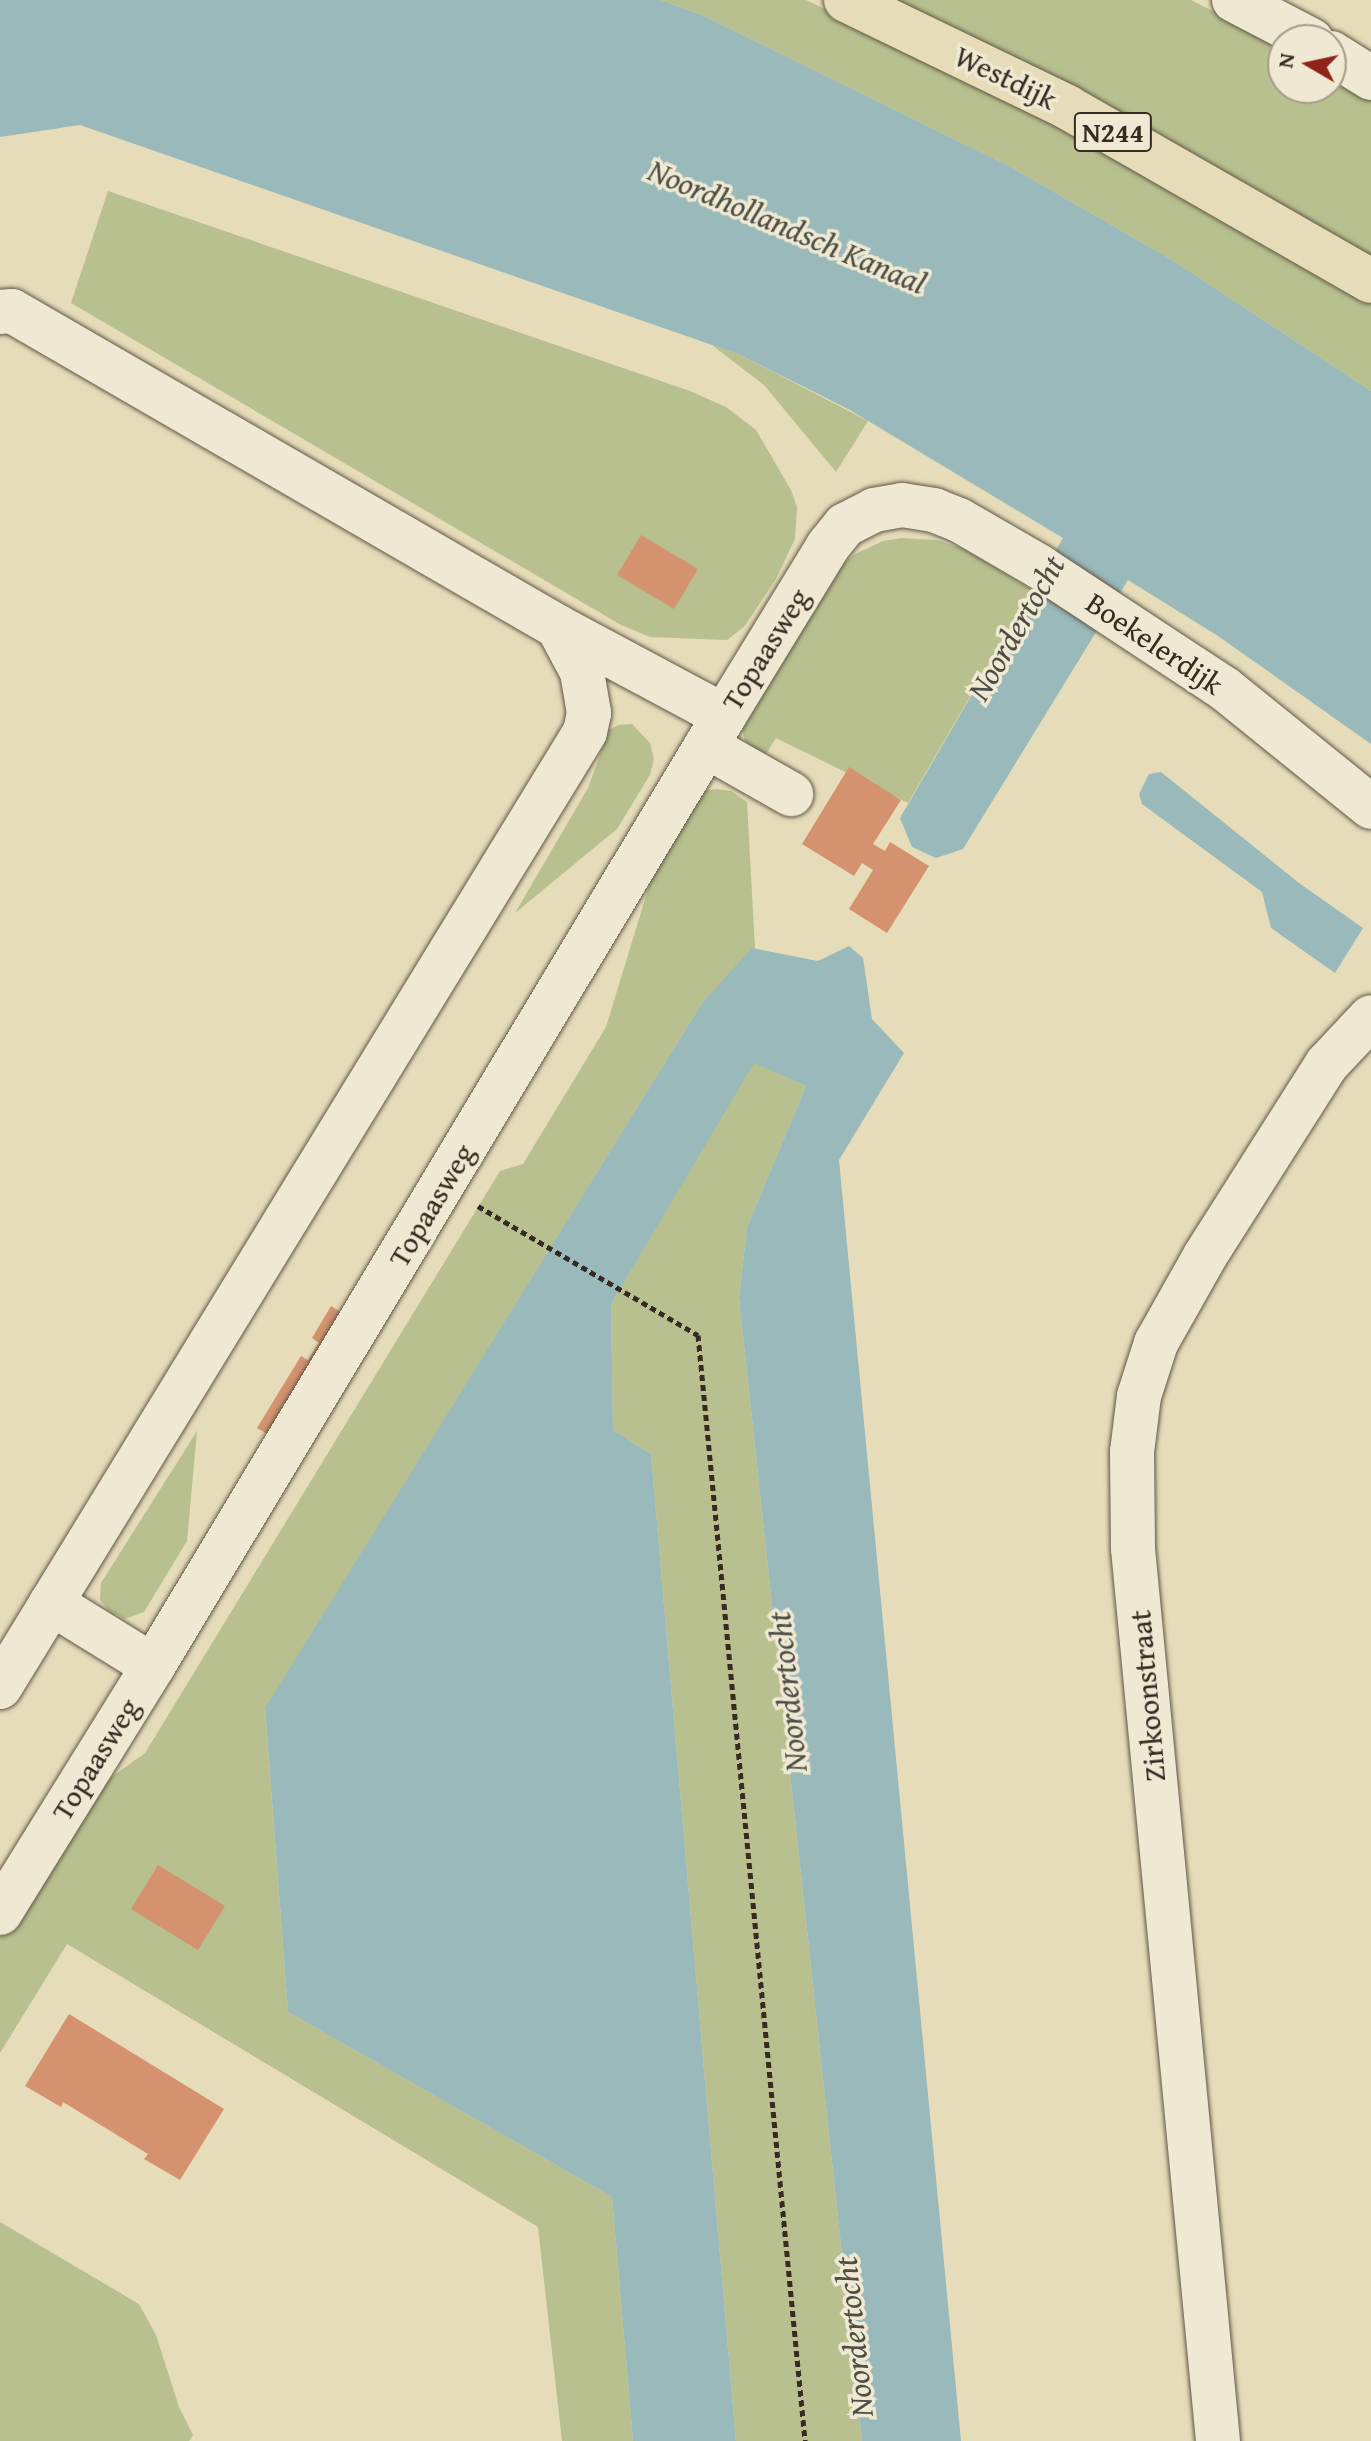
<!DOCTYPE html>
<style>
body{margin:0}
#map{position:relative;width:1371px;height:2441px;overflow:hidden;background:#e6dcb9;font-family:"Gentium Book Plus",serif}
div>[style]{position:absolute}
.green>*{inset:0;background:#b7c08e}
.water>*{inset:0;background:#9ab9ba}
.building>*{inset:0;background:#d4926f}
.path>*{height:5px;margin-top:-2.5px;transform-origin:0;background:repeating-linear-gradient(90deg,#352b21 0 6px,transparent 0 10px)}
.roads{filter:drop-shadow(0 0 2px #615747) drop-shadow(0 0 2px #615747)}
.minor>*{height:44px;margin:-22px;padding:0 22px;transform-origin:22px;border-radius:22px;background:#efe8d2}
.major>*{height:44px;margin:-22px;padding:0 22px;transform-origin:22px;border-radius:22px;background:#e6dcb9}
span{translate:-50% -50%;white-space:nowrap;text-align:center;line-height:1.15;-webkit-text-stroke:7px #efe8d2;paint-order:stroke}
.shield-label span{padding:2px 6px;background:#efe8d2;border:2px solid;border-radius:6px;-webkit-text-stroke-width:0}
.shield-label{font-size:28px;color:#352b21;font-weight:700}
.street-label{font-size:30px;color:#352b21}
.water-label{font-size:32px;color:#4e4e47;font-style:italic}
.north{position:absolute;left:1267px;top:24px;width:80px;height:80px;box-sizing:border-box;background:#efe8d2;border:2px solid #a59c8b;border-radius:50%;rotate:279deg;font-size:22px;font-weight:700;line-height:32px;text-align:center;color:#352b21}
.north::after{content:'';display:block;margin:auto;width:28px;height:36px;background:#8f2418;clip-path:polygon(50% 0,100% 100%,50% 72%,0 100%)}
</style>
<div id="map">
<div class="green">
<div style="clip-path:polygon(661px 0,806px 0,1060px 122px,1371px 302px,1371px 391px,1172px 260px,1011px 167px,702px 15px)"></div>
<div style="clip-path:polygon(890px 0,1191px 0,1283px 47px,1283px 88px,1331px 88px,1331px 73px,1371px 99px,1371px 260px,1253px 187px,1048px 77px)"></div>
<div style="clip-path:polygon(108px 191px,690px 391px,726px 407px,756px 430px,791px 490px,797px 507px,795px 539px,776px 579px,744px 627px,727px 640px,650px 637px,621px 625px,71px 303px)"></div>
<div style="clip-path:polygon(712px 345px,738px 354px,868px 421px,836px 472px,764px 385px)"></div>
<div style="clip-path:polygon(901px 538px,937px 540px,964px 549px,1032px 590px,908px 803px,776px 738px,764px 757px,745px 741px,742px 729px,747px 705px,825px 578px,855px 554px,883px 541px)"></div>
<div style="clip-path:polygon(632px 724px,650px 743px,654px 759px,650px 775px,617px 829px,515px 913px,588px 788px,609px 730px,618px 725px)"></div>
<div style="clip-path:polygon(717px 789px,731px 791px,747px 802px,755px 948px,702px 1003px,265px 1709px,288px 2012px,612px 2197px,633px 2441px,562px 2441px,538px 2227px,67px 1944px,0 2053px,0 1932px,84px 1797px,145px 1753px,500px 1171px,523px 1164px,606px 1027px,660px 850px,705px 790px)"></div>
<div style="clip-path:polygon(753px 1062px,806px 1086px,747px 1227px,739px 1298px,862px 2441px,736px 2441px,651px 1454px,613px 1430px,611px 1304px)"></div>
<div style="clip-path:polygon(197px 1431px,187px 1541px,144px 1612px,125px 1619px,109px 1611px,100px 1600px,101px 1583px)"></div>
<div style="clip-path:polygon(0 2222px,139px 2304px,156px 2335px,179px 2407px,193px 2435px,189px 2441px,0 2441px)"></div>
</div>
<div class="water">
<div style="clip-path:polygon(0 0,661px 0,702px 15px,1011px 167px,1172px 260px,1371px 391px,1371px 744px,1218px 636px,1128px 580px,963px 849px,936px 858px,912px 847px,900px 818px,1063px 538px,850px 410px,738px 354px,80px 125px,0 137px)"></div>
<div style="clip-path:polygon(1161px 772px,1299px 883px,1363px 928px,1335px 973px,1271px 928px,1262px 892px,1142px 804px,1139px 794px,1149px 774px)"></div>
<div style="clip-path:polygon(849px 946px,863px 958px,872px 1019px,904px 1053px,839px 1160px,961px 2441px,862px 2441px,739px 1298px,747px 1227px,806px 1086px,754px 1063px,611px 1304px,613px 1430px,651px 1454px,736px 2441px,633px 2441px,612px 2197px,288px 2012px,265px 1708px,702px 1003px,752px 948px,818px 961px)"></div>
</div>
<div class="building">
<div style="clip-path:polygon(641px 535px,698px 569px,674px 609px,617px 575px)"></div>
<div style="clip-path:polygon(849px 767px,901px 800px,873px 844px,885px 851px,890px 842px,929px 866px,887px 933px,849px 909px,873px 870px,862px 863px,854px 876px,802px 844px)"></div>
<div style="clip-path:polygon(331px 1306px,352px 1319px,278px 1440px,257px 1428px,301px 1356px,308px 1360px,319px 1343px,312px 1338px)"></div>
<div style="clip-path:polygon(158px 1865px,225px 1906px,198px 1950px,131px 1909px)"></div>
<div style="clip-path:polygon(69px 2014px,224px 2109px,180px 2180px,144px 2159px,148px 2154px,63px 2102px,61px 2107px,25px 2086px)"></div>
</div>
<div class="path">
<div style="left:478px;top:1206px;width:255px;rotate:30.4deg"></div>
<div style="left:698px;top:1335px;width:1111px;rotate:84.47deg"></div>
</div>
<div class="roads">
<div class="minor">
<div style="left:1234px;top:0;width:87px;rotate:27.5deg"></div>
<div style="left:1331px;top:53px;width:47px;rotate:32deg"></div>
<div style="left:0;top:312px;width:12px;rotate:-5deg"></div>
<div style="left:12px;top:311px;width:631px;rotate:30.06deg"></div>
<div style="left:558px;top:627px;width:51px;rotate:61.9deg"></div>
<div style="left:582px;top:672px;width:42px;rotate:80.3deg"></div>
<div style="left:589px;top:713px;width:19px;rotate:102deg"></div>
<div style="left:585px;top:732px;width:1120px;rotate:121.49deg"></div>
<div style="left:558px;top:627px;width:188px;rotate:28.2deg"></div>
<div style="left:706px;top:746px;width:98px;rotate:29.5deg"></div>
<div style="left:51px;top:1603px;width:120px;rotate:31.7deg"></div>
<div style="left:0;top:1913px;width:291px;rotate:-58.2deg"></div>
<div style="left:153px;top:1666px;width:1108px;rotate:-58.99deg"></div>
<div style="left:724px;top:716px;width:199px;rotate:-58.5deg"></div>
<div style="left:828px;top:546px;width:27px;rotate:-51deg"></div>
<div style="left:845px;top:525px;width:33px;rotate:-27deg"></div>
<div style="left:874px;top:510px;width:28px;rotate:-10deg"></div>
<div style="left:902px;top:505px;width:32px;rotate:9deg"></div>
<div style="left:934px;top:510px;width:27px;rotate:22deg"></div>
<div style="left:959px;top:520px;width:94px;rotate:30.1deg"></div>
<div style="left:1040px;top:567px;width:222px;rotate:33.4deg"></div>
<div style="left:1225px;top:689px;width:188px;rotate:38.9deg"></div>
<div style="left:1218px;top:2441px;width:897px;rotate:-95.44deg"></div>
<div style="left:1133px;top:1548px;width:96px;rotate:-90.6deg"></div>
<div style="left:1132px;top:1452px;width:56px;rotate:-82.9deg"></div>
<div style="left:1139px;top:1396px;width:56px;rotate:-72.2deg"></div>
<div style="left:1156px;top:1343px;width:100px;rotate:-60.6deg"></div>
<div style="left:1205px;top:1256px;width:227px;rotate:-57.6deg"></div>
<div style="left:1327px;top:1064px;width:64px;rotate:-46.9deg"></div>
</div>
<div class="major">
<div style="left:846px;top:0;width:246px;rotate:25.8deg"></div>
<div style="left:1067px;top:107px;width:350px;rotate:29.8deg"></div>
</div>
</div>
<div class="shield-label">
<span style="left:1113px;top:132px">N244</span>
</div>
<div class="street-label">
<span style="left:1006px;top:77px;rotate:26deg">Westdijk</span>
<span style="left:1155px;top:643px;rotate:34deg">Boekelerdijk</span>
<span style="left:765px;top:649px;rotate:-58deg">Topaasweg</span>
<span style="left:431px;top:1205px;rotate:-59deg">Topaasweg</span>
<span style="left:1147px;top:1696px;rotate:-95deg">Zirkoonstraat</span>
<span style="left:95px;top:1759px;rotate:-58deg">Topaasweg</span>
</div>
<div class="water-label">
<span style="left:787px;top:227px;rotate:23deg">Noordhollandsch Kanaal</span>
<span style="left:1016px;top:628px;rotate:-60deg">Noordertocht</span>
<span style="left:788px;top:1692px;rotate:-96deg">Noordertocht</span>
<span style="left:854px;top:2337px;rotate:-96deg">Noordertocht</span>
</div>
<div class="north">N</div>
</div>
